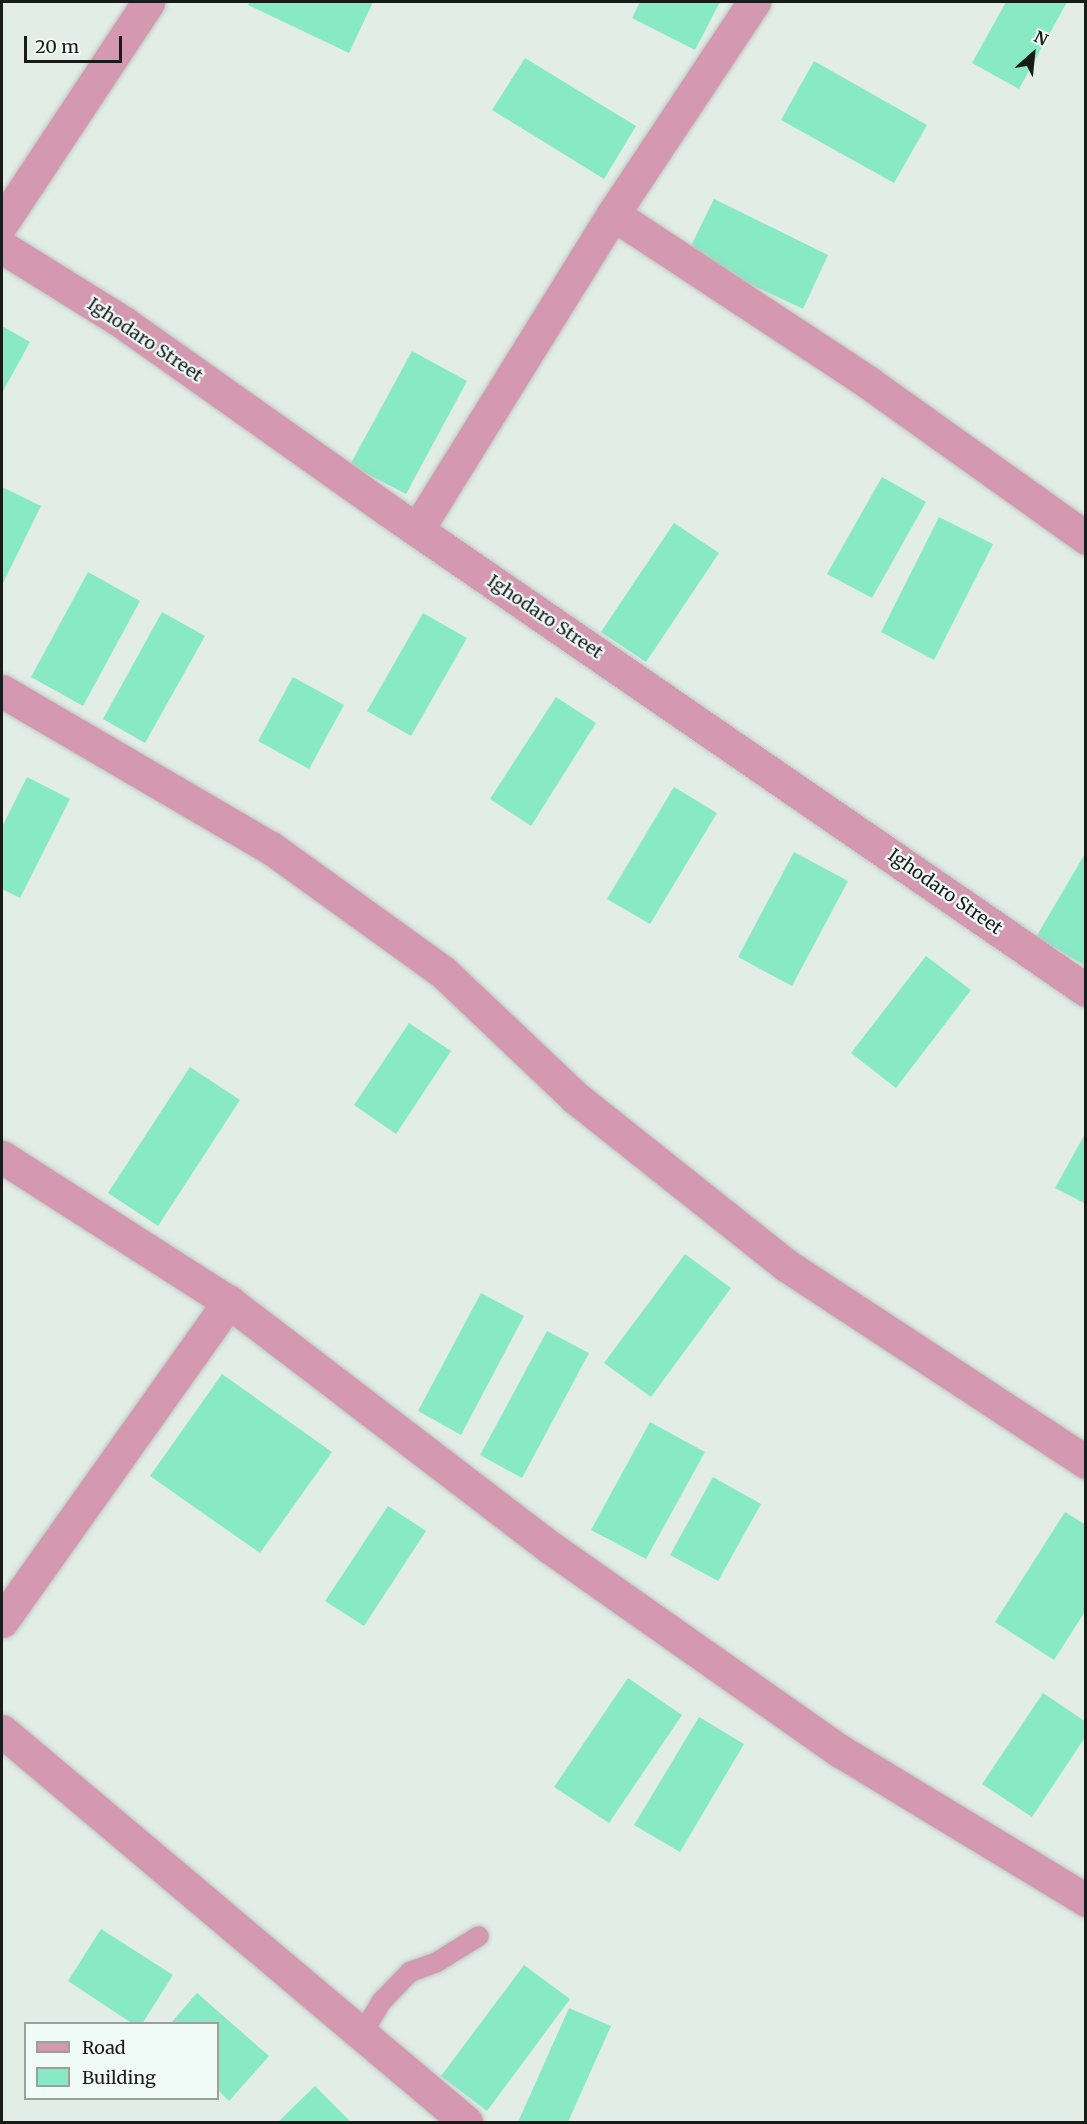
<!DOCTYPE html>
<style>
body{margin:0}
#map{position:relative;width:1087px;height:2124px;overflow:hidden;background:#e3ede8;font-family:Merriweather,serif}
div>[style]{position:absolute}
.building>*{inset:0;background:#87eac4}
.roads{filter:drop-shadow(0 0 2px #bec7c3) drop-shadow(0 0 2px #bec7c3)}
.lane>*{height:20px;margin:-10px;padding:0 10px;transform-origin:10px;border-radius:10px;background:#d599af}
.street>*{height:33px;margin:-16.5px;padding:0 16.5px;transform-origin:16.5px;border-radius:16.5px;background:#d599af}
span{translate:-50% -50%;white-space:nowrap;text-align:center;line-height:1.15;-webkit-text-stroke:4.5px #f0faf6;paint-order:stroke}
.street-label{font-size:18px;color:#171b19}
.frame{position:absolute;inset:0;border:3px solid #171b19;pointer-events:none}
.legend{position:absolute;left:24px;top:2022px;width:195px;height:78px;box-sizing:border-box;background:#f0faf6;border:2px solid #99a19e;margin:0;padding:8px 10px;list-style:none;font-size:18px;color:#171b19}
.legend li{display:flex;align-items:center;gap:12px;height:30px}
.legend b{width:30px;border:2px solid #99a19e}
.north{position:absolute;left:1003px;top:24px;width:60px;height:60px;-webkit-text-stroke:4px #f0faf6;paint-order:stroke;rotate:27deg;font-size:16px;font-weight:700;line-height:24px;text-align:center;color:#171b19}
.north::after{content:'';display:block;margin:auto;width:21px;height:27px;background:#171b19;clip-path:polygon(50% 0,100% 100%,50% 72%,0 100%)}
.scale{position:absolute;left:24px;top:36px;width:98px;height:27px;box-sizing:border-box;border:3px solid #171b19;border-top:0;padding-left:8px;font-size:18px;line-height:21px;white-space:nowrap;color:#171b19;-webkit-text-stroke:4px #f0faf6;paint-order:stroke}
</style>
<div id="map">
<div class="building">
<div style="clip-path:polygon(250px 2px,373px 2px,349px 53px,248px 5px)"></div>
<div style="clip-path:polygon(640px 2px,720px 2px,695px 50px,632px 18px)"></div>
<div style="clip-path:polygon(1006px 2px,1067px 2px,1019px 89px,972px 63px)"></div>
<div style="clip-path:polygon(525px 58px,636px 126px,604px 179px,492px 110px)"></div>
<div style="clip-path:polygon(814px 61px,927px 125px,894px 183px,781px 120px)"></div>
<div style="clip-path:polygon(714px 199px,828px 255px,803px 309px,687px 254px)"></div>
<div style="clip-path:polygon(2px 326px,30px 342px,2px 393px)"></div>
<div style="clip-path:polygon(412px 351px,467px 381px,406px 494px,350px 465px)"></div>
<div style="clip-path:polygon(882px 477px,926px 502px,872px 598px,827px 574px)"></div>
<div style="clip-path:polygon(2px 487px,41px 506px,2px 585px)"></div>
<div style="clip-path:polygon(939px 517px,993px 544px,934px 660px,881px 632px)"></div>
<div style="clip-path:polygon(674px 523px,719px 553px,646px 662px,601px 632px)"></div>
<div style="clip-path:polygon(88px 572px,140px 601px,83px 706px,31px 677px)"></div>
<div style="clip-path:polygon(162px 612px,205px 636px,145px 743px,103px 719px)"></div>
<div style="clip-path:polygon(423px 613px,467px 638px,411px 736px,367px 711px)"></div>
<div style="clip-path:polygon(293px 677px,344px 705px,309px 769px,258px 741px)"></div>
<div style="clip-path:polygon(556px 697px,596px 723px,531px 826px,490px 799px)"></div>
<div style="clip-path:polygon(27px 777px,70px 799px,20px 898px,2px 889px,2px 827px)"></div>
<div style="clip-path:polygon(674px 787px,717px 813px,650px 924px,607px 899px)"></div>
<div style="clip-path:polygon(794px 852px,848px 881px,792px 986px,738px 957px)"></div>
<div style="clip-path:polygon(1086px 852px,1086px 966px,1036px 937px)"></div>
<div style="clip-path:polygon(926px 956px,971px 990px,896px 1088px,851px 1053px)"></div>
<div style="clip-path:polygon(409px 1023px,451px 1051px,396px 1134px,354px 1105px)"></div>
<div style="clip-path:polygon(190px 1067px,240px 1100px,158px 1226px,108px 1193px)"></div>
<div style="clip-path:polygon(1086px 1132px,1086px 1204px,1055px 1188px)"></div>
<div style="clip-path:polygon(685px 1254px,731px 1288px,651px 1397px,604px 1363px)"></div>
<div style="clip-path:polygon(481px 1293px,524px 1316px,461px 1435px,418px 1411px)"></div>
<div style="clip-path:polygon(547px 1331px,589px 1353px,522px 1478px,480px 1455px)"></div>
<div style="clip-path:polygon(222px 1374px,332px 1452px,260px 1553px,150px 1476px)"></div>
<div style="clip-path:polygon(650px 1422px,705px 1452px,646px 1559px,591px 1530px)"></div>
<div style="clip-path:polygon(713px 1477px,761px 1504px,718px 1581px,670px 1555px)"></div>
<div style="clip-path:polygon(388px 1506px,426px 1531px,364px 1626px,325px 1601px)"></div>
<div style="clip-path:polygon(1065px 1512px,1086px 1525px,1086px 1610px,1054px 1660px,995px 1622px)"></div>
<div style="clip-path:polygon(628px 1678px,682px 1715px,609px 1823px,554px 1787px)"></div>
<div style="clip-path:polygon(1043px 1693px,1086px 1722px,1086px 1736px,1032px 1817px,982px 1784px)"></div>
<div style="clip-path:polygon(699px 1717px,744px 1744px,680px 1852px,634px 1825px)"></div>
<div style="clip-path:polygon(101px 1929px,173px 1975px,142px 2024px,133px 2024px,68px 1981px)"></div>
<div style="clip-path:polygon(524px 1965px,570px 1999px,487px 2111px,441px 2076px)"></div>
<div style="clip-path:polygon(197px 1993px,269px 2056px,229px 2101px,218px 2090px,218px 2024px,170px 2024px)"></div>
<div style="clip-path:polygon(569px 2008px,611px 2026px,568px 2122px,518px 2122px)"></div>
<div style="clip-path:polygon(315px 2086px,351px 2122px,278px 2122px)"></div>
</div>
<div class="roads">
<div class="lane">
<div style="left:362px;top:2034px;width:37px;rotate:-59deg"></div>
<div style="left:381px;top:2002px;width:42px;rotate:-46deg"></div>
<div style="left:410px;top:1972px;width:29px;rotate:-20deg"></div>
<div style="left:437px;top:1962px;width:49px;rotate:-31.8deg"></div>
</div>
<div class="street">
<div style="left:613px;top:214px;width:307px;rotate:33.4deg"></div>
<div style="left:869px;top:383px;width:267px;rotate:35.5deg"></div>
<div style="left:2px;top:223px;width:265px;rotate:-56.5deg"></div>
<div style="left:2px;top:247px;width:144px;rotate:31.9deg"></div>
<div style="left:124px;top:323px;width:324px;rotate:35.3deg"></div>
<div style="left:388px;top:510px;width:847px;rotate:34.52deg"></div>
<div style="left:417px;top:530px;width:372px;rotate:-58.2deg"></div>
<div style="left:613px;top:214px;width:255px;rotate:-56.4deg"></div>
<div style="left:2px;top:691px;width:311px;rotate:30.3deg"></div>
<div style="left:271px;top:848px;width:212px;rotate:35.8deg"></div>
<div style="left:443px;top:972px;width:183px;rotate:43.5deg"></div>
<div style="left:576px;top:1098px;width:268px;rotate:38.5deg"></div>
<div style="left:786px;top:1265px;width:359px;rotate:33.3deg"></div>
<div style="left:2px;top:1157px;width:269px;rotate:32.6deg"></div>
<div style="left:229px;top:1302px;width:405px;rotate:37.4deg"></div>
<div style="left:551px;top:1548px;width:353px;rotate:35.1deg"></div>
<div style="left:840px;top:1751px;width:288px;rotate:31.2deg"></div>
<div style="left:2px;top:1621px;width:392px;rotate:-54.6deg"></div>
<div style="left:2px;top:1731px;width:607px;rotate:40.12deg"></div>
</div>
</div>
<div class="street-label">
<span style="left:145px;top:340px;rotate:34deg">Ighodaro Street</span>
<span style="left:545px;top:617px;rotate:34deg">Ighodaro Street</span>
<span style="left:945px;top:892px;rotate:35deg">Ighodaro Street</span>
</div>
<div class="frame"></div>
<ul class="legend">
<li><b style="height:8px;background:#d599af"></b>Road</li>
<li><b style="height:16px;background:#87eac4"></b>Building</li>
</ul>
<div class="north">N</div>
<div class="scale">20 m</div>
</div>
